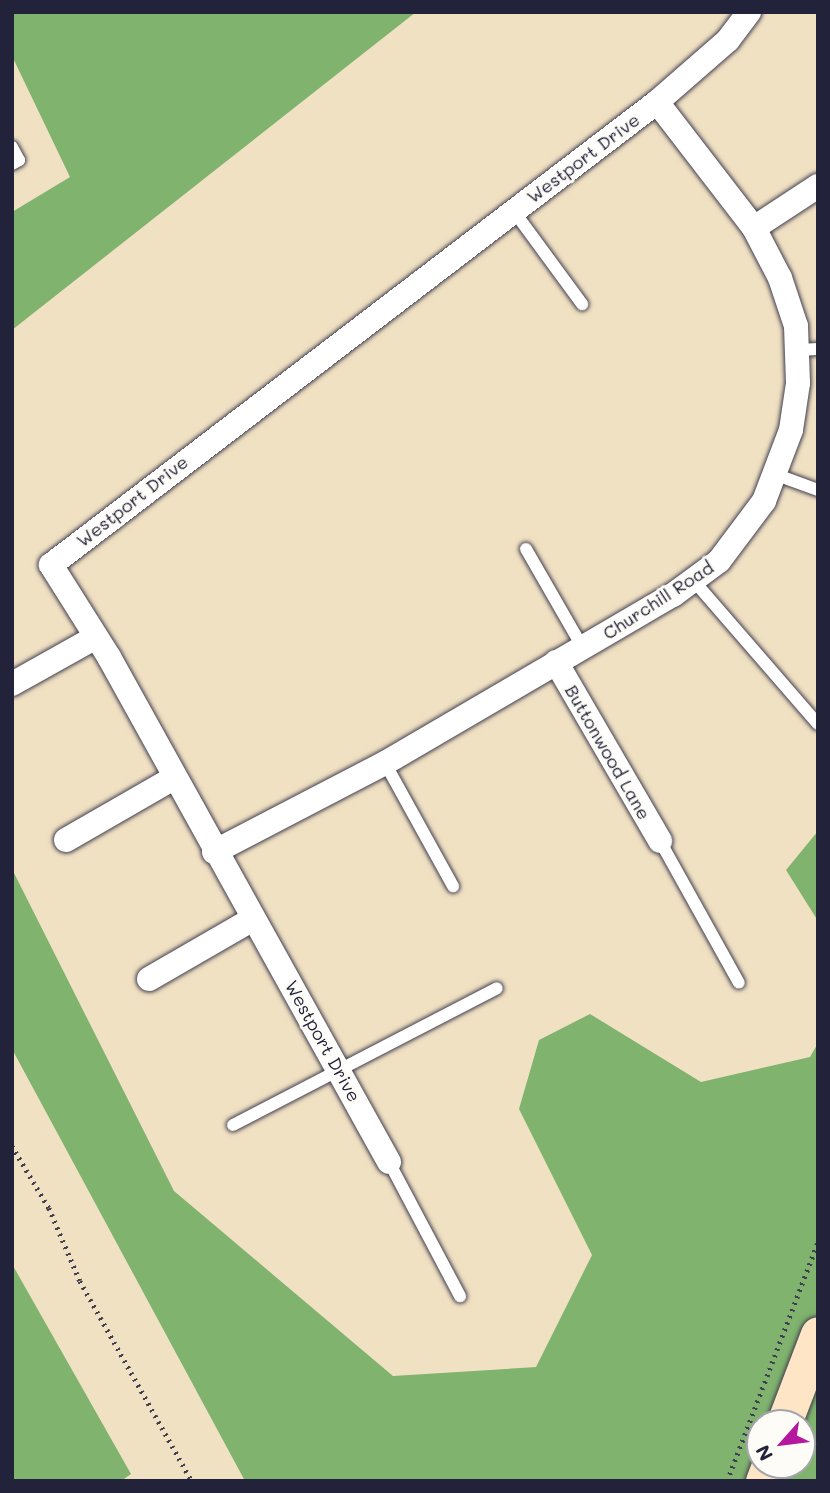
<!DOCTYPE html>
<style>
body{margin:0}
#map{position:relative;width:830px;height:1493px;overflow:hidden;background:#f1e1c3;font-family:Mali,sans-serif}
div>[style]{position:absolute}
.forest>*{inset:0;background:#80b36e}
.path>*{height:4.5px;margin-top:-2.25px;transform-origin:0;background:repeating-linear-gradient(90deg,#413f4f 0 2px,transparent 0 7px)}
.roads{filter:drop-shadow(0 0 2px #413f4f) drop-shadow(0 0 2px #413f4f)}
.lane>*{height:12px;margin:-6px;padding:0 6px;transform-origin:6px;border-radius:6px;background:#fff}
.street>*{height:24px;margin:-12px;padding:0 12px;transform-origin:12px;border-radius:12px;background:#fff}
.secondary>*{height:35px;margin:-17.5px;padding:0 17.5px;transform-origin:17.5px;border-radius:17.5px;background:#fee5c5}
span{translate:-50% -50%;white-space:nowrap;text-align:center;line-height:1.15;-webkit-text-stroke:6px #fdfcf7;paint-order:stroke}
.street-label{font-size:18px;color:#22223b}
.frame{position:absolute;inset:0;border:14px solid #22223b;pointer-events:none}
.north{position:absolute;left:746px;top:1409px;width:70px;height:70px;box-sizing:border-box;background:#fdfcf7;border:2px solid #a5a5ac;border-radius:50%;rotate:242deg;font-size:19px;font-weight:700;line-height:28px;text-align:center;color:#22223b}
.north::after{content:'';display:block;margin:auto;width:24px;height:32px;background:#b5179e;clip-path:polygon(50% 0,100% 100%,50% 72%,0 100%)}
</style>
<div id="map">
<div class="forest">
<div style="clip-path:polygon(12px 12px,416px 12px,12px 330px,12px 212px,70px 177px,12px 56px)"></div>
<div style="clip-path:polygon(818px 831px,818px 921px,786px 870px)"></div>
<div style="clip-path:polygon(evenodd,12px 869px,174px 1191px,393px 1376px,536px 1367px,592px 1255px,519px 1109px,539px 1040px,590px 1014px,701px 1082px,810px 1057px,818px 1043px,818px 1481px,245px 1481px,12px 1049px,12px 869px,760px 1423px,802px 1423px,802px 1465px,760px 1465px,760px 1423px)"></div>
<div style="clip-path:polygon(12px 1264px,131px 1474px,121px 1481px,12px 1481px)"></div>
</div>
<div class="path">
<div style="left:12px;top:1146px;width:72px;rotate:59.2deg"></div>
<div style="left:49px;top:1208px;width:79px;rotate:67deg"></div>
<div style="left:80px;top:1281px;width:229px;rotate:60.8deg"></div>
<div style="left:727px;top:1481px;width:257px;rotate:-69.2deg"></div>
</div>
<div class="roads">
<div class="lane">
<div style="left:12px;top:147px;width:15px;rotate:62deg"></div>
<div style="left:19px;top:160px;width:8px;rotate:150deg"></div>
<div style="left:513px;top:210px;width:117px;rotate:53.7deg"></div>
<div style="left:798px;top:350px;width:20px;rotate:-3deg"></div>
<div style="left:777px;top:475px;width:44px;rotate:20.1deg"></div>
<div style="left:526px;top:549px;width:114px;rotate:60.1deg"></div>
<div style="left:694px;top:581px;width:189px;rotate:49.1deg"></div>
<div style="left:385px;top:763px;width:141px;rotate:61.1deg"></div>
<div style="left:660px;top:841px;width:162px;rotate:60.9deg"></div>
<div style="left:233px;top:1125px;width:297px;rotate:-27.4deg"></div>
<div style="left:389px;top:1162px;width:152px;rotate:62.1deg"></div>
</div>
<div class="street">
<div style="left:754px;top:228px;width:77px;rotate:-33.3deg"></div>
<div style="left:556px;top:662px;width:207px;rotate:59.8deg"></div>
<div style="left:12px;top:684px;width:96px;rotate:-29.2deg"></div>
<div style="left:66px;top:840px;width:125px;rotate:-29.9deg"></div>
<div style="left:214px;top:852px;width:193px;rotate:-27.5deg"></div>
<div style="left:385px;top:763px;width:333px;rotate:-30.3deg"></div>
<div style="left:673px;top:595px;width:57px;rotate:-36.5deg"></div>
<div style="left:719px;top:561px;width:75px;rotate:-53.1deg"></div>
<div style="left:764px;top:501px;width:76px;rotate:-69.2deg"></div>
<div style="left:791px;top:430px;width:48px;rotate:-81.5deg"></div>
<div style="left:798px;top:383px;width:57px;rotate:-92deg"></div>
<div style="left:796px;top:326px;width:51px;rotate:-108.4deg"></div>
<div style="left:780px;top:278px;width:56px;rotate:-117.5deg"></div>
<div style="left:754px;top:228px;width:159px;rotate:-127.6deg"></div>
<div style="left:149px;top:979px;width:120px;rotate:-30deg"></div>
<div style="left:389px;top:1162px;width:577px;rotate:-119.01deg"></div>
<div style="left:109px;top:657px;width:109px;rotate:-122.2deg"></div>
<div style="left:51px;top:565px;width:763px;rotate:-37.38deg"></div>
<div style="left:657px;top:102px;width:94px;rotate:-41.1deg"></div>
<div style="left:728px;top:40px;width:35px;rotate:-53deg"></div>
</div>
<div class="secondary">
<div style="left:784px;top:1423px;width:95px;rotate:-69.1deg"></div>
<div style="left:763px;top:1481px;width:17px;rotate:-69deg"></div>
</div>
</div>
<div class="street-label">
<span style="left:583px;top:158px;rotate:-37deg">Westport Drive</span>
<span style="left:132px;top:501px;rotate:-38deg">Westport Drive</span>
<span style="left:658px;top:600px;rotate:-33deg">Churchill Road</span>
<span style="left:608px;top:752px;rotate:60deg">Buttonwood Lane</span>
<span style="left:323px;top:1041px;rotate:61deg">Westport Drive</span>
</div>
<div class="frame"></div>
<div class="north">N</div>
</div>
